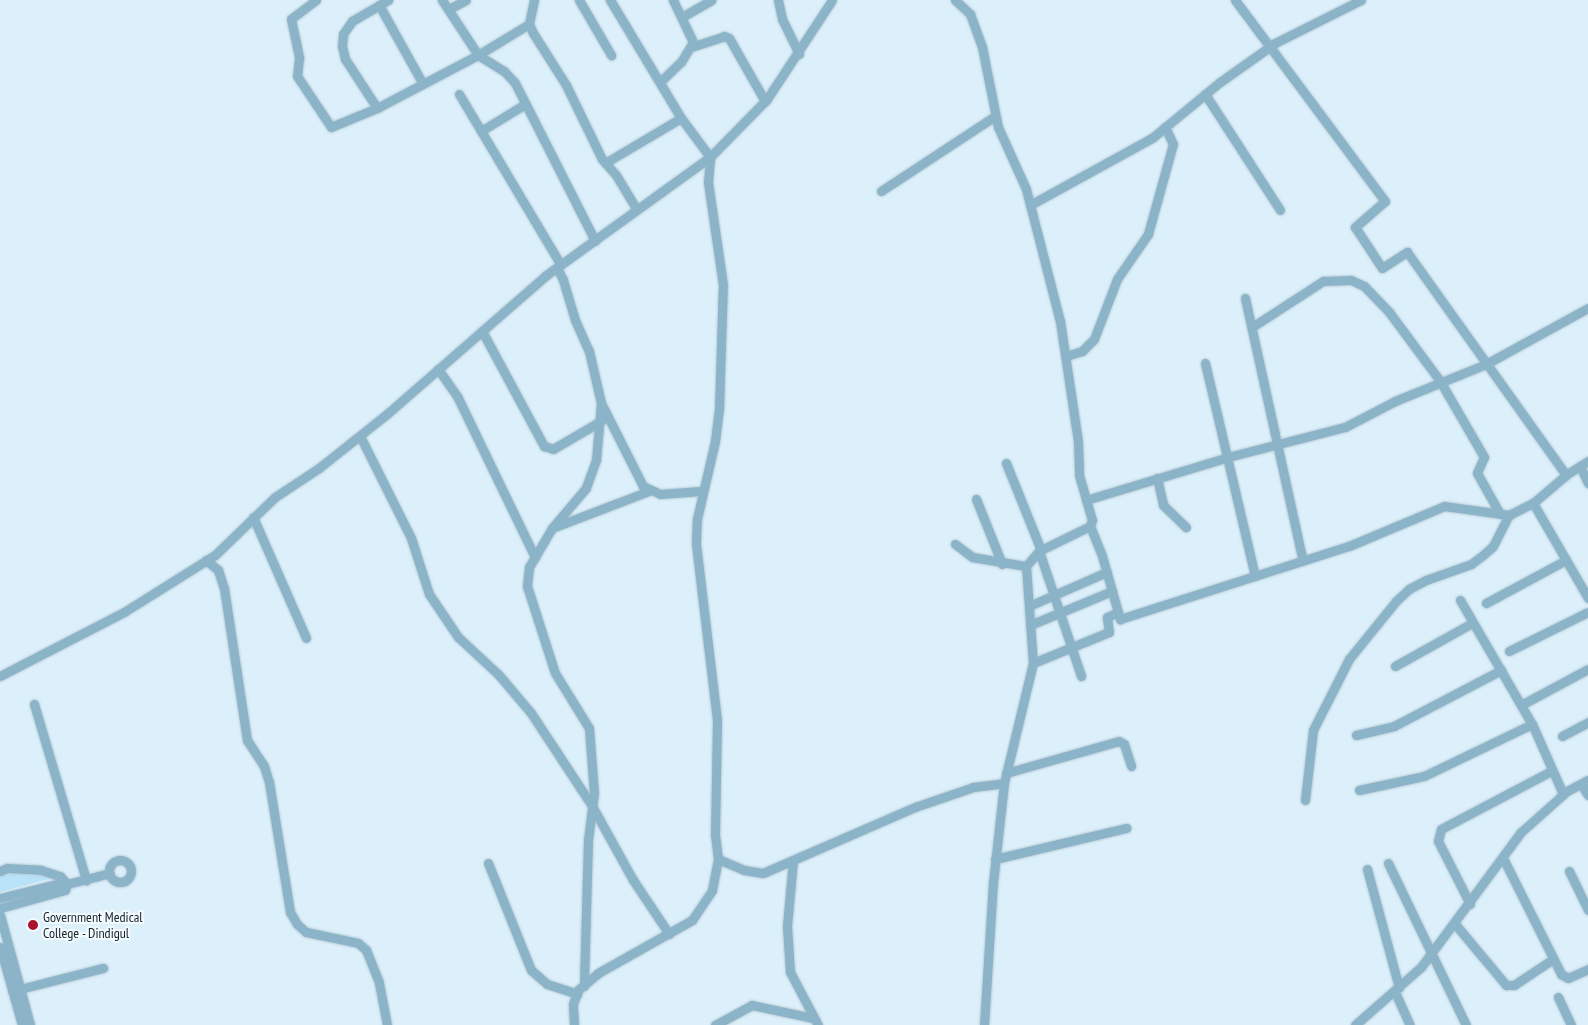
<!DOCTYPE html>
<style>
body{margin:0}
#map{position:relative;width:1588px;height:1025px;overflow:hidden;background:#dcf0fb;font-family:"PT Sans Narrow",sans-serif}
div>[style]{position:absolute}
.green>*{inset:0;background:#b9e2f8}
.roads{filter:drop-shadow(0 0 1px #b8cbd5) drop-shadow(0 0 1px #b8cbd5)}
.minor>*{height:9px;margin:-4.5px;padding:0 4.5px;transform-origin:4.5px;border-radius:4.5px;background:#8cb4c9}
.minor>.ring{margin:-4.5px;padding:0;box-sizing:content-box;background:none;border:9px solid #8cb4c9;border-radius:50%}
.dots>*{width:14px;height:14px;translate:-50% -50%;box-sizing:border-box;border:2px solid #f4fbff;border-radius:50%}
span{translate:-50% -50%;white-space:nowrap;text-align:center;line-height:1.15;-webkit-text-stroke:4px #f4fbff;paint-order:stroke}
.poi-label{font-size:14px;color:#142127}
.left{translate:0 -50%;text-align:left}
</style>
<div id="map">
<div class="green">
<div style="clip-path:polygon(7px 872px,41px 873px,52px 878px,0 892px,0 876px)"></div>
</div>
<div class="roads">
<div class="minor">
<div style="left:316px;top:0;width:31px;rotate:143deg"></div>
<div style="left:291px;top:19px;width:40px;rotate:78deg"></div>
<div style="left:299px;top:58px;width:18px;rotate:96deg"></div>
<div style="left:297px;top:76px;width:61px;rotate:56.3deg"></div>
<div style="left:331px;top:127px;width:50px;rotate:-22.4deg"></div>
<div style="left:377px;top:108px;width:114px;rotate:-27.7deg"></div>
<div style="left:478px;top:55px;width:66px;rotate:-123.2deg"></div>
<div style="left:534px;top:0;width:25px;rotate:102deg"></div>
<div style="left:529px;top:24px;width:10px;rotate:66deg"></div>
<div style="left:533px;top:33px;width:62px;rotate:57.6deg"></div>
<div style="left:566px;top:85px;width:82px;rotate:64.1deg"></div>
<div style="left:602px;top:159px;width:21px;rotate:49deg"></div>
<div style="left:616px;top:175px;width:39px;rotate:59deg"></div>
<div style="left:579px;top:0;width:64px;rotate:59.8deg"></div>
<div style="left:778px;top:0;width:19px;rotate:78deg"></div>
<div style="left:782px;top:19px;width:39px;rotate:64deg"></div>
<div style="left:955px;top:0;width:21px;rotate:43deg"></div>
<div style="left:970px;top:14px;width:35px;rotate:70deg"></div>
<div style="left:982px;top:47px;width:82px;rotate:78.7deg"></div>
<div style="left:998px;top:127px;width:68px;rotate:65.7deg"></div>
<div style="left:1026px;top:189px;width:136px;rotate:75.6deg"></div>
<div style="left:1060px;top:321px;width:122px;rotate:81.5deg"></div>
<div style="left:1078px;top:442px;width:33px;rotate:88deg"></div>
<div style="left:1079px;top:475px;width:47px;rotate:73.9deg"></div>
<div style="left:1092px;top:520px;width:6px;rotate:108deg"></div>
<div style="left:1090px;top:526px;width:57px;rotate:153.9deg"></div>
<div style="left:1039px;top:551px;width:20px;rotate:131deg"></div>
<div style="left:1026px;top:566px;width:97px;rotate:85.9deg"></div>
<div style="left:1033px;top:663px;width:123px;rotate:103.6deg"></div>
<div style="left:1004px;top:783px;width:100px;rotate:96.3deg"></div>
<div style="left:993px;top:882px;width:143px;rotate:93.6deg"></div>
<div style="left:1235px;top:0;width:251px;rotate:53.3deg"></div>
<div style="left:1385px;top:201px;width:40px;rotate:139deg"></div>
<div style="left:1355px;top:227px;width:49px;rotate:56.6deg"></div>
<div style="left:1382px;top:268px;width:30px;rotate:-33deg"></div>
<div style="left:1407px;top:252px;width:274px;rotate:54.5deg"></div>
<div style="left:379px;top:5px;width:90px;rotate:60.9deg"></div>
<div style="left:449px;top:9px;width:19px;rotate:-28deg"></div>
<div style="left:682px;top:17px;width:34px;rotate:-30deg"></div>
<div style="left:529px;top:24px;width:60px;rotate:148.7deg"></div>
<div style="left:478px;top:55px;width:31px;rotate:32deg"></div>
<div style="left:504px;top:71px;width:16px;rotate:47deg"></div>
<div style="left:515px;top:83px;width:177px;rotate:63.1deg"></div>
<div style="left:691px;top:47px;width:35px;rotate:-18deg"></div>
<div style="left:724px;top:36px;width:5px;rotate:22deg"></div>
<div style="left:729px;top:38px;width:73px;rotate:60.3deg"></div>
<div style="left:660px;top:82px;width:29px;rotate:-44deg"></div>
<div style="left:681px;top:62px;width:23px;rotate:-59deg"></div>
<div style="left:693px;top:42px;width:47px;rotate:-115.5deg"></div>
<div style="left:459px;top:94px;width:199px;rotate:59.2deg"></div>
<div style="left:1205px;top:94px;width:138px;rotate:57.1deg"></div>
<div style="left:377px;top:108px;width:59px;rotate:-123.1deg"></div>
<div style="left:345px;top:59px;width:13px;rotate:-103deg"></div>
<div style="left:342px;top:46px;width:12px;rotate:-85deg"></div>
<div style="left:343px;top:34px;width:16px;rotate:-55deg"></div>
<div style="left:352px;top:21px;width:42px;rotate:-30.3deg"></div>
<div style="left:481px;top:131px;width:52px;rotate:-31.5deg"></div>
<div style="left:605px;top:163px;width:88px;rotate:-30.6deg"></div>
<div style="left:881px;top:191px;width:136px;rotate:-33.3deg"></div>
<div style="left:1030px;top:205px;width:139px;rotate:-28.8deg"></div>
<div style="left:1152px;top:138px;width:88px;rotate:-39.5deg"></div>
<div style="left:1220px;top:82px;width:67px;rotate:-35.3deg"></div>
<div style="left:1275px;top:43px;width:96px;rotate:-26.6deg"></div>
<div style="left:553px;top:270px;width:5px"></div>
<div style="left:558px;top:270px;width:11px;rotate:63deg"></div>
<div style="left:563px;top:280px;width:42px;rotate:73.3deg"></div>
<div style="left:575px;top:320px;width:34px;rotate:66deg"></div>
<div style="left:589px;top:351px;width:53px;rotate:77deg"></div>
<div style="left:601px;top:403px;width:57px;rotate:95deg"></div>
<div style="left:596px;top:460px;width:30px;rotate:110deg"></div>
<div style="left:586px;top:488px;width:52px;rotate:130.4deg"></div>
<div style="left:552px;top:528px;width:45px;rotate:120.5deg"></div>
<div style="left:529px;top:567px;width:19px;rotate:96deg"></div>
<div style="left:527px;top:586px;width:91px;rotate:72.2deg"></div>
<div style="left:555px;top:673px;width:65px;rotate:58.3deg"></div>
<div style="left:589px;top:728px;width:65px;rotate:85.6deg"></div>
<div style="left:594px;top:793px;width:47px;rotate:97.3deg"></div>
<div style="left:588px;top:840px;width:146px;rotate:91.6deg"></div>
<div style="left:1245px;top:298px;width:269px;rotate:77.6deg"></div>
<div style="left:1252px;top:327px;width:85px;rotate:-32.9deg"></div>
<div style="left:1323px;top:281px;width:28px;rotate:-2deg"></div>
<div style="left:1351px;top:280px;width:14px;rotate:25deg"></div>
<div style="left:1364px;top:286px;width:36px;rotate:46deg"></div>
<div style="left:1389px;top:312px;width:86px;rotate:53.5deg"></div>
<div style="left:1440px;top:381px;width:88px;rotate:59.9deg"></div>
<div style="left:1484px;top:457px;width:17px;rotate:114deg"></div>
<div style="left:1477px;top:473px;width:47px;rotate:60.7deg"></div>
<div style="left:482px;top:331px;width:131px;rotate:61.7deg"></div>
<div style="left:544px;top:446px;width:9px;rotate:18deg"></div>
<div style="left:553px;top:449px;width:56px;rotate:-30.3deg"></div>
<div style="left:1066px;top:356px;width:17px;rotate:-17deg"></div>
<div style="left:1082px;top:351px;width:17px;rotate:-45deg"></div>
<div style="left:1094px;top:339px;width:64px;rotate:-69deg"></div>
<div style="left:1117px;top:279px;width:55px;rotate:-55.4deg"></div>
<div style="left:1148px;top:234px;width:93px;rotate:-74.5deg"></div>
<div style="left:1173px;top:144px;width:19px;rotate:-115deg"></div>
<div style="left:1205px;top:363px;width:219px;rotate:76.8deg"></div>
<div style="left:438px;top:369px;width:35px;rotate:55deg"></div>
<div style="left:458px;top:398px;width:177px;rotate:64.2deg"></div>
<div style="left:601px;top:403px;width:93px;rotate:63.2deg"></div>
<div style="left:643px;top:486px;width:19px;rotate:25deg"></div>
<div style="left:660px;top:494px;width:41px;rotate:-4.2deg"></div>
<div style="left:360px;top:436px;width:114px;rotate:63.4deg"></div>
<div style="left:411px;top:538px;width:59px;rotate:72.2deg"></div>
<div style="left:429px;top:594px;width:52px;rotate:56deg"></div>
<div style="left:458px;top:637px;width:54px;rotate:42.8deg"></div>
<div style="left:498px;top:674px;width:51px;rotate:49.8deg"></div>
<div style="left:531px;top:713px;width:111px;rotate:56.7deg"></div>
<div style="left:592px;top:806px;width:85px;rotate:61deg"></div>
<div style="left:633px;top:880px;width:65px;rotate:56.3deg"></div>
<div style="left:1588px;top:461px;width:26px;rotate:148deg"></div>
<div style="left:1566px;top:475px;width:43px;rotate:139.7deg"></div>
<div style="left:1533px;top:503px;width:110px;rotate:59.9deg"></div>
<div style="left:1006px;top:463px;width:94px;rotate:68.1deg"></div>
<div style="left:1580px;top:466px;width:19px;rotate:65deg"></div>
<div style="left:1157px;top:478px;width:28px;rotate:77deg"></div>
<div style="left:1163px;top:505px;width:32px;rotate:44deg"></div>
<div style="left:976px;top:499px;width:70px;rotate:68.2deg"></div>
<div style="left:1086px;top:500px;width:148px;rotate:-16.8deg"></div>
<div style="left:1228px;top:457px;width:121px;rotate:-14.4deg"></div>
<div style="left:1345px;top:427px;width:56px;rotate:-27.5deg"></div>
<div style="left:1395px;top:401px;width:98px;rotate:-22.1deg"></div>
<div style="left:1486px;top:364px;width:116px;rotate:-28.8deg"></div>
<div style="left:253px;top:517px;width:132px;rotate:66.3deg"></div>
<div style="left:1090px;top:526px;width:32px;rotate:68deg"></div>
<div style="left:1102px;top:556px;width:66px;rotate:74.1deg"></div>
<div style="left:1120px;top:619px;width:240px;rotate:-17.7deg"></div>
<div style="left:1349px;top:546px;width:103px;rotate:-22.8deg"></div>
<div style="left:1444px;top:506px;width:66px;rotate:7.9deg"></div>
<div style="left:1509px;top:515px;width:27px;rotate:-27deg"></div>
<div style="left:552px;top:528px;width:104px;rotate:-20.9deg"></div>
<div style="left:955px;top:544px;width:21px;rotate:37deg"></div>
<div style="left:972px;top:557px;width:55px;rotate:9.5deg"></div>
<div style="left:1039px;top:551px;width:132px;rotate:71.4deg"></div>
<div style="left:206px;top:560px;width:16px;rotate:40deg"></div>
<div style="left:218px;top:570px;width:19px;rotate:72deg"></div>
<div style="left:224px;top:588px;width:154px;rotate:81.4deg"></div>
<div style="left:247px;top:740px;width:31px;rotate:57deg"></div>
<div style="left:264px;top:766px;width:17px;rotate:73deg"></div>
<div style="left:269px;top:782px;width:132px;rotate:80.8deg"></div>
<div style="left:290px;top:912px;width:14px;rotate:60deg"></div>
<div style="left:297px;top:924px;width:12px;rotate:42deg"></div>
<div style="left:306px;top:932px;width:53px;rotate:11.9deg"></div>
<div style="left:358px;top:943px;width:11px;rotate:41deg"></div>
<div style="left:366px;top:950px;width:35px;rotate:68deg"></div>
<div style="left:379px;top:983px;width:43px;rotate:79.2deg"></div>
<div style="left:1460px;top:600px;width:143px;rotate:59.9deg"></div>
<div style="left:1532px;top:724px;width:77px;rotate:66.1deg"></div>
<div style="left:1486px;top:603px;width:91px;rotate:-28.3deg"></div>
<div style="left:1029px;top:606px;width:85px;rotate:-23.6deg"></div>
<div style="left:1030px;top:625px;width:89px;rotate:-22.5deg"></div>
<div style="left:1509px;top:651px;width:88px;rotate:-26.3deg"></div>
<div style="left:1033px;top:663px;width:82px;rotate:-22.2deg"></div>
<div style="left:1109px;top:632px;width:15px;rotate:-98deg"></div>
<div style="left:1107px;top:617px;width:12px;rotate:-24deg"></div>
<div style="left:1395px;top:666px;width:88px;rotate:-29.2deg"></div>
<div style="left:0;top:676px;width:140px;rotate:-27.3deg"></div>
<div style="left:124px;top:612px;width:107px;rotate:-32.1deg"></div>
<div style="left:215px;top:555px;width:83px;rotate:-44deg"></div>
<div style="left:275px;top:497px;width:53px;rotate:-33.4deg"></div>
<div style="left:319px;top:468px;width:87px;rotate:-38.5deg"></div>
<div style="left:387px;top:414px;width:210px;rotate:-41.1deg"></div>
<div style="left:545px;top:276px;width:203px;rotate:-35.8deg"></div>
<div style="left:710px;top:157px;width:49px;rotate:-126.6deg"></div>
<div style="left:681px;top:118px;width:138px;rotate:-121deg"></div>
<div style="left:34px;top:704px;width:184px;rotate:73.5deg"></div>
<div style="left:1521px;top:705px;width:76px;rotate:-28.2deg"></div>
<div style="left:1356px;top:735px;width:39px;rotate:-13deg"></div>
<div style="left:1394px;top:726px;width:121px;rotate:-27.6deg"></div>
<div style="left:1562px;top:736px;width:30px;rotate:-28deg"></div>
<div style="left:1006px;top:773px;width:117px;rotate:-15.8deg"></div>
<div style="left:1119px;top:741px;width:6px;rotate:31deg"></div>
<div style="left:1124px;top:744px;width:23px;rotate:72deg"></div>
<div style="left:1581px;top:784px;width:13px;rotate:58deg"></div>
<div style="left:1359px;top:790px;width:66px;rotate:-12.2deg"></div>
<div style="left:1424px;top:776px;width:120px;rotate:-25.7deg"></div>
<div style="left:1305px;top:800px;width:70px;rotate:-83.5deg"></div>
<div style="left:1313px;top:730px;width:80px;rotate:-63.1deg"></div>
<div style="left:1349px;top:659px;width:75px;rotate:-51deg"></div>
<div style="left:1396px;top:601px;width:18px;rotate:-43deg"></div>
<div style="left:1409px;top:589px;width:19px;rotate:-28deg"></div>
<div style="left:1426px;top:580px;width:48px;rotate:-19.6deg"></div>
<div style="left:1471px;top:564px;width:15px;rotate:-37deg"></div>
<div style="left:1483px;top:555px;width:13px;rotate:-42deg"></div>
<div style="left:1493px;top:546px;width:35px;rotate:-63deg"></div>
<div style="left:1503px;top:858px;width:130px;rotate:63.4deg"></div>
<div style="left:1561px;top:974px;width:8px;rotate:30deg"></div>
<div style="left:1568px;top:978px;width:22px;rotate:-24deg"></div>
<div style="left:718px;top:859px;width:28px;rotate:23deg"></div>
<div style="left:744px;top:870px;width:19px;rotate:9deg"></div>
<div style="left:763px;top:873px;width:166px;rotate:-23.5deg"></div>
<div style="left:915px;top:807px;width:61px;rotate:-19deg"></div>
<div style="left:973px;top:787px;width:31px;rotate:-7deg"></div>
<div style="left:995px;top:859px;width:135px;rotate:-13.3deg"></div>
<div style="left:793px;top:860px;width:66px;rotate:95.2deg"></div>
<div style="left:787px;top:926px;width:46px;rotate:86.3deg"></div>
<div style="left:790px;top:972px;width:60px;rotate:62.2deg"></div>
<div class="ring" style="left:109px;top:860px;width:13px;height:13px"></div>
<div style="left:488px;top:863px;width:115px;rotate:68.1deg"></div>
<div style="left:531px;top:970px;width:21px;rotate:41deg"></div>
<div style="left:547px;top:984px;width:32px;rotate:18deg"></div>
<div style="left:1388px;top:863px;width:180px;rotate:64.3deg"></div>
<div style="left:1367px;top:869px;width:123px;rotate:74.9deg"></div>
<div style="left:0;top:871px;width:8px;rotate:-23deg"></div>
<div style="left:7px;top:868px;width:34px;rotate:3deg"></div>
<div style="left:41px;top:870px;width:20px;rotate:18deg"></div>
<div style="left:60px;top:876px;width:11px;rotate:49deg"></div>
<div style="left:67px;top:884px;width:44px;rotate:-14.3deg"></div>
<div style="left:1569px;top:871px;width:43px;rotate:64deg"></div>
<div style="left:0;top:898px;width:66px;rotate:-14deg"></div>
<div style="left:64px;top:882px;width:4px;rotate:34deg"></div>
<div style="left:67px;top:884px;width:6px;rotate:108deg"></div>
<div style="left:65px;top:890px;width:67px;rotate:164.5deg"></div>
<div style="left:1470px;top:904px;width:71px;rotate:-116.9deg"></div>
<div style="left:1438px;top:841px;width:12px;rotate:-76deg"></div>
<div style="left:1441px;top:829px;width:124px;rotate:-27.8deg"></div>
<div style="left:0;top:915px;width:114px;rotate:74.7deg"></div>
<div style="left:1455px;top:924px;width:80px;rotate:50.1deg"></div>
<div style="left:1506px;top:985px;width:8px"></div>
<div style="left:1514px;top:985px;width:47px;rotate:-33.7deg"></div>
<div style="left:0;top:947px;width:81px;rotate:74.2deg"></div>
<div style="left:12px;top:991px;width:94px;rotate:-14.2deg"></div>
<div style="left:1395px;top:992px;width:36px;rotate:66deg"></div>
<div style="left:1558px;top:997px;width:31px;rotate:65deg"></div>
<div style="left:574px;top:1025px;width:21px;rotate:-93deg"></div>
<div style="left:573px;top:1004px;width:15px;rotate:-70deg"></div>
<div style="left:578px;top:990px;width:26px;rotate:-40deg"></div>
<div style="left:598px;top:973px;width:108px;rotate:-29.4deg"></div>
<div style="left:692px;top:920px;width:36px;rotate:-56deg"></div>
<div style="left:712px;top:890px;width:32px;rotate:-79deg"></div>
<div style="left:718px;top:859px;width:24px;rotate:-97deg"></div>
<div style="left:715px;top:835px;width:115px;rotate:-89deg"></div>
<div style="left:717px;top:720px;width:178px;rotate:-96.8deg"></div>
<div style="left:696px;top:543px;width:24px;rotate:-88deg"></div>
<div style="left:697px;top:519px;width:80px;rotate:-77deg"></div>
<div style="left:715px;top:441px;width:32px;rotate:-83deg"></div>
<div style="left:719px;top:409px;width:124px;rotate:-88.2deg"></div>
<div style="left:723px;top:285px;width:104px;rotate:-98.3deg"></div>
<div style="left:708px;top:182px;width:25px;rotate:-85deg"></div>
<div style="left:710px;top:157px;width:81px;rotate:-45.5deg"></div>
<div style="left:767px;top:99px;width:118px;rotate:-56.7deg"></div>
<div style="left:715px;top:1025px;width:42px;rotate:-28.4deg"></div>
<div style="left:752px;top:1005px;width:62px;rotate:12deg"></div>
<div style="left:1355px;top:1025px;width:88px;rotate:-41.3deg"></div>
<div style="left:1421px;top:967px;width:168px;rotate:-53.5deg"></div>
<div style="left:1521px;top:832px;width:62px;rotate:-41.7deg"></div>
<div style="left:1567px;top:791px;width:24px;rotate:-28deg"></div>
</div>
</div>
<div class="dots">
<div style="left:33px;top:925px;background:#aa132b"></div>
</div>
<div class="poi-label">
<span class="left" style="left:43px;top:925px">Government Medical<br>College - Dindigul</span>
</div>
</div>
